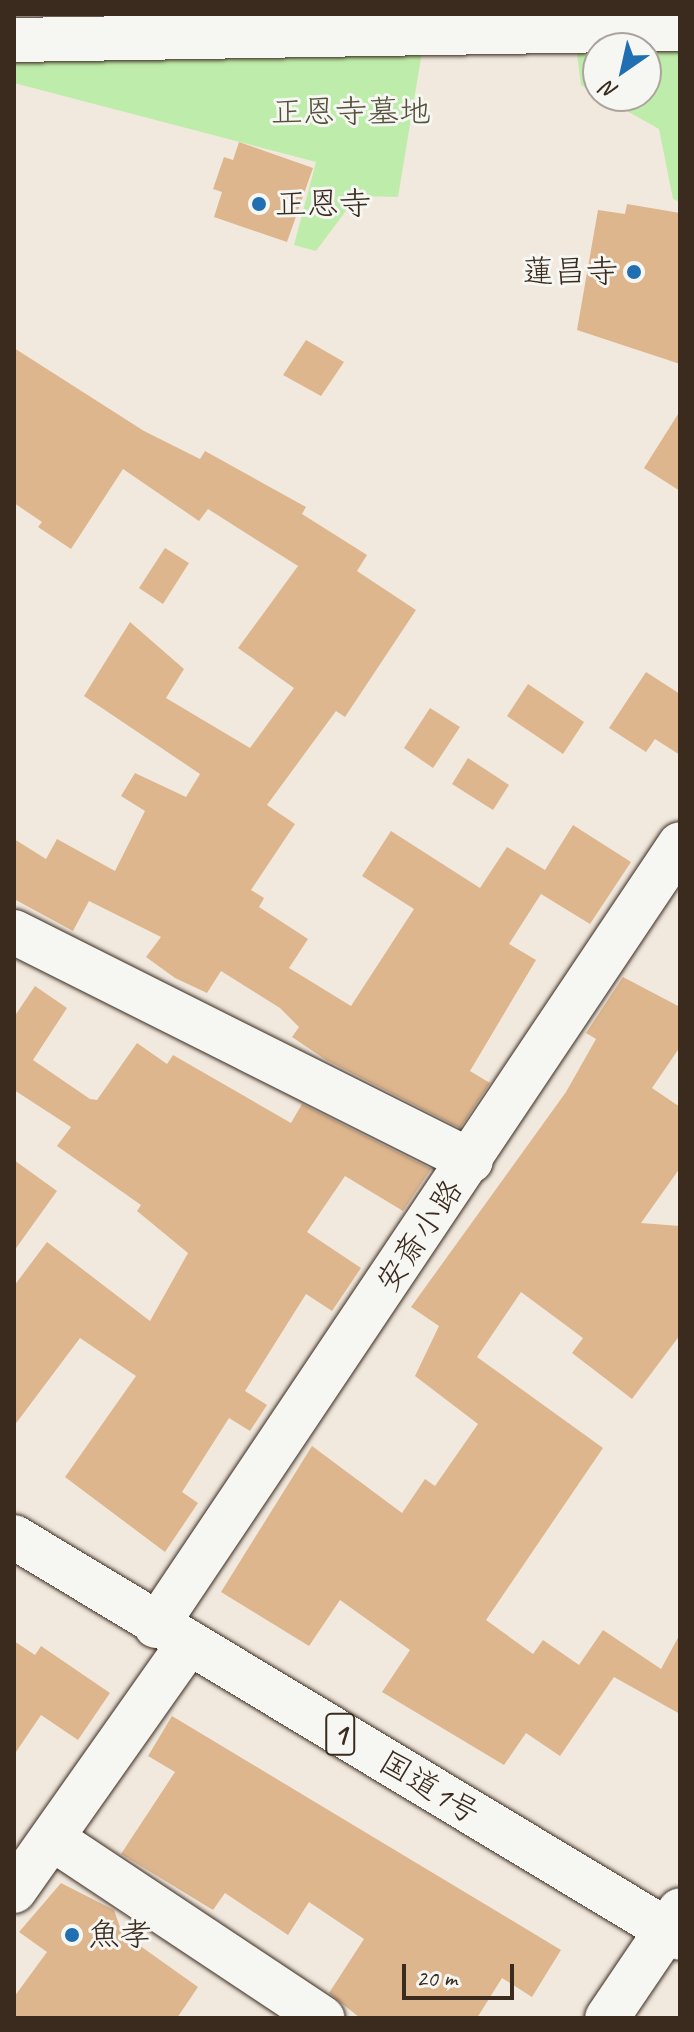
<!DOCTYPE html>
<meta charset="utf-8">
<style>
body{margin:0}
#map{position:relative;width:694px;height:2032px;overflow:hidden;background:#f1e9de;font-family:Caveat,"Klee One",sans-serif}
div>[style]{position:absolute}
.green>*{inset:0;background:#beedab}
.building>*{inset:0;background:#deb68e}
.roads{filter:drop-shadow(0 0 2px #3b2a1e) drop-shadow(0 0 2px #3b2a1e)}
.minor>*{height:44px;margin:-22px;padding:0 22px;transform-origin:22px;border-radius:22px;background:#f6f6f2}
.highway>*{height:44px;margin:-22px;padding:0 22px;transform-origin:22px;border-radius:22px;background:#f6f6f2}
.dots>*{width:22px;height:22px;translate:-50% -50%;box-sizing:border-box;border:4px solid #f6f6f2;border-radius:50%}
span{translate:-50% -50%;white-space:nowrap;text-align:center;line-height:1.15;-webkit-text-stroke:6px #f6f6f2;paint-order:stroke}
.shield-label span{padding:2px 6px;background:#f6f6f2;border:2px solid;border-radius:6px;-webkit-text-stroke-width:0}
.shield-label{font-size:30px;color:#3b2a1e;font-weight:700}
.park-label{font-size:32px;color:#55513a}
.poi-label{font-size:32px;color:#3b2a1e}
.left{translate:0 -50%;text-align:left}
.right{translate:-100% -50%;text-align:right}
.street-label{font-size:32px;color:#3b2a1e}
.frame{position:absolute;inset:0;border:16px solid #3b2a1e;pointer-events:none}
.north{position:absolute;left:582px;top:32px;width:80px;height:80px;box-sizing:border-box;background:#f6f6f2;border:2px solid #aba49d;border-radius:50%;rotate:214deg;font-size:22px;font-weight:700;line-height:32px;text-align:center;color:#3b2a1e}
.north::after{content:'';display:block;margin:auto;width:28px;height:36px;background:#1f6fb2;clip-path:polygon(50% 0,100% 100%,50% 72%,0 100%)}
.scale{position:absolute;left:402px;top:1964px;width:112px;height:36px;box-sizing:border-box;border:4px solid #3b2a1e;border-top:0;padding-left:10px;font-size:24px;line-height:28px;white-space:nowrap;color:#3b2a1e;-webkit-text-stroke:6px #f6f6f2;paint-order:stroke}
</style>
<div id="map">
<div class="green">
<div style="clip-path:polygon(575px 39px,680px 43px,680px 202px,673px 199px,659px 129px,600px 96px,646px 96px,646px 48px,598px 48px,598px 95px,581px 85px)"></div>
<div style="clip-path:polygon(422px 52px,398px 197px,357px 196px,316px 251px,294px 245px,316px 162px,14px 83px,14px 58px)"></div>
</div>
<div class="building">
<div style="clip-path:polygon(239px 142px,313px 168px,287px 242px,214px 217px,222px 192px,213px 189px,224px 157px,233px 160px)"></div>
<div style="clip-path:polygon(627px 204px,680px 213px,680px 364px,577px 330px,598px 210px,625px 214px)"></div>
<div style="clip-path:polygon(306px 340px,344px 362px,321px 396px,283px 375px)"></div>
<div style="clip-path:polygon(14px 348px,144px 431px,200px 459px,205px 451px,306px 507px,302px 514px,367px 555px,357px 571px,416px 610px,345px 717px,336px 711px,267px 805px,295px 824px,251px 890px,264px 898px,259px 907px,308px 939px,289px 968px,351px 1006px,414px 909px,362px 876px,391px 831px,480px 888px,507px 847px,545px 870px,573px 825px,631px 862px,590px 924px,541px 894px,509px 944px,536px 960px,470px 1071px,490px 1083px,460px 1128px,326px 1060px,292px 1037px,299px 1027px,280px 1008px,221px 971px,207px 993px,175px 978px,146px 957px,161px 937px,89px 901px,73px 931px,14px 899px,14px 839px,46px 859px,57px 839px,115px 871px,145px 811px,121px 796px,135px 773px,186px 797px,200px 774px,84px 696px,130px 622px,184px 669px,166px 698px,250px 748px,294px 688px,238px 648px,298px 566px,208px 509px,199px 521px,123px 469px,71px 549px,38px 527px,42px 522px,14px 503px)"></div>
<div style="clip-path:polygon(680px 411px,680px 491px,644px 468px)"></div>
<div style="clip-path:polygon(165px 548px,189px 563px,163px 604px,139px 588px)"></div>
<div style="clip-path:polygon(646px 672px,680px 694px,680px 755px,655px 739px,646px 752px,609px 728px)"></div>
<div style="clip-path:polygon(528px 684px,584px 722px,563px 754px,507px 716px)"></div>
<div style="clip-path:polygon(430px 708px,460px 727px,433px 768px,404px 748px)"></div>
<div style="clip-path:polygon(468px 758px,509px 785px,493px 810px,452px 784px)"></div>
<div style="clip-path:polygon(623px 977px,680px 1007px,680px 1047px,652px 1088px,680px 1107px,680px 1168px,641px 1223px,680px 1226px,680px 1335px,632px 1399px,572px 1353px,583px 1338px,521px 1292px,477px 1357px,603px 1448px,486px 1620px,533px 1654px,543px 1640px,579px 1665px,603px 1630px,661px 1669px,680px 1634px,680px 1714px,614px 1677px,560px 1756px,526px 1733px,504px 1765px,382px 1692px,410px 1650px,340px 1600px,309px 1646px,221px 1592px,312px 1446px,402px 1513px,425px 1479px,435px 1486px,478px 1424px,415px 1376px,439px 1326px,411px 1307px,566px 1092px,596px 1039px,586px 1033px)"></div>
<div style="clip-path:polygon(35px 986px,67px 1008px,33px 1060px,90px 1099px,97px 1100px,137px 1043px,167px 1064px,173px 1055px,291px 1123px,302px 1104px,431px 1169px,403px 1211px,345px 1176px,307px 1232px,361px 1268px,332px 1311px,306px 1294px,245px 1391px,267px 1405px,250px 1431px,229px 1418px,182px 1492px,198px 1503px,165px 1552px,65px 1477px,136px 1376px,80px 1338px,14px 1426px,14px 1286px,47px 1242px,150px 1321px,188px 1253px,137px 1211px,141px 1205px,57px 1146px,71px 1127px,14px 1090px,14px 1017px)"></div>
<div style="clip-path:polygon(14px 1160px,57px 1191px,14px 1251px)"></div>
<div style="clip-path:polygon(14px 1641px,35px 1655px,41px 1646px,110px 1693px,78px 1740px,41px 1715px,14px 1755px)"></div>
<div style="clip-path:polygon(172px 1716px,561px 1950px,532px 1997px,502px 1978px,477px 2018px,360px 2018px,329px 1993px,364px 1939px,309px 1902px,288px 1935px,225px 1893px,213px 1910px,121px 1854px,175px 1772px,148px 1756px)"></div>
<div style="clip-path:polygon(61px 1883px,114px 1910px,122px 1933px,198px 1987px,177px 2018px,14px 2018px,14px 1997px,47px 1952px,19px 1932px)"></div>
</div>
<div class="roads">
<div class="minor">
<div style="left:14px;top:40px;width:666px;rotate:-0.95deg"></div>
<div style="left:14px;top:932px;width:511px;rotate:26.62deg"></div>
<div style="left:156px;top:1626px;width:941px;rotate:-56.17deg"></div>
<div style="left:56px;top:1841px;width:320px;rotate:33.6deg"></div>
<div style="left:14px;top:1891px;width:304px;rotate:-54.8deg"></div>
<div style="left:607px;top:2018px;width:130px;rotate:-55.9deg"></div>
</div>
<div class="highway">
<div style="left:14px;top:1537px;width:777px;rotate:31.05deg"></div>
</div>
</div>
<div class="dots">
<div style="left:259px;top:204px;background:#1f6fb2"></div>
<div style="left:634px;top:272px;background:#1f6fb2"></div>
<div style="left:72px;top:1935px;background:#1f6fb2"></div>
</div>
<div class="shield-label">
<span style="left:340px;top:1734px">1</span>
</div>
<div class="park-label">
<span style="left:351px;top:112px">正恩寺墓地</span>
</div>
<div class="poi-label">
<span class="left" style="left:275px;top:204px">正恩寺</span>
<span class="right" style="left:618px;top:272px">蓮昌寺</span>
<span class="left" style="left:88px;top:1935px">魚孝</span>
</div>
<div class="street-label">
<span style="left:420px;top:1236px;rotate:-56deg">安斎小路</span>
<span style="left:429px;top:1788px;rotate:31deg">国道1号</span>
</div>
<div class="frame"></div>
<div class="north">N</div>
<div class="scale">20 m</div>
</div>
